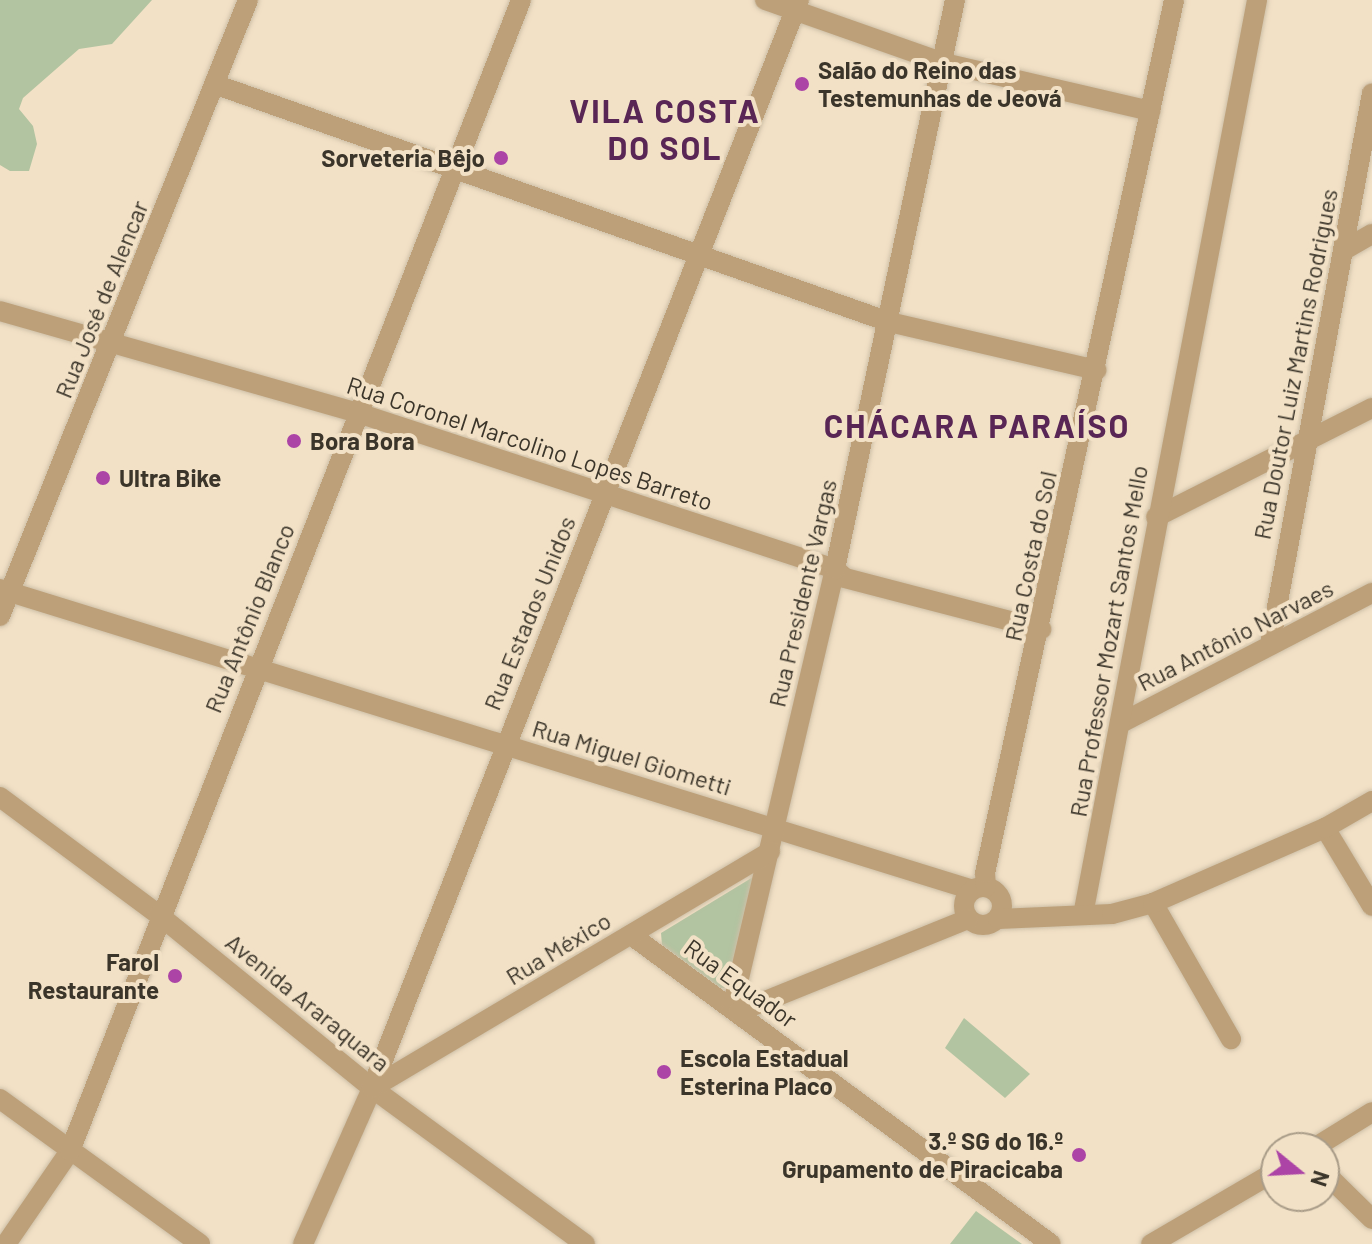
<!DOCTYPE html>
<meta charset="utf-8">
<style>
body{margin:0}
#map{position:relative;width:1372px;height:1244px;overflow:hidden;background:#f2e1c6;font-family:Barlow,sans-serif}
div>[style]{position:absolute}
.green>*{inset:0;background:#b2c4a1}
.roads{filter:drop-shadow(0 0 2px #cdbfa7) drop-shadow(0 0 2px #cdbfa7)}
.minor>*{height:20px;margin:-10px;padding:0 10px;transform-origin:10px;border-radius:10px;background:#bda079}
.minor>.ring{margin:-10px;padding:0;box-sizing:content-box;background:none;border:20px solid #bda079;border-radius:50%}
.dots>*{width:22px;height:22px;translate:-50% -50%;box-sizing:border-box;border:4px solid #f2e1c6;border-radius:50%}
span{translate:-50% -50%;white-space:nowrap;text-align:center;line-height:1.15;-webkit-text-stroke:8px #f2e1c6;paint-order:stroke}
.poi-label{font-size:24px;color:#3b352a;font-weight:700}
.left{translate:0 -50%;text-align:left}
.right{translate:-100% -50%;text-align:right}
.street-label{font-size:24px;color:#3b352a}
.district-label{font-size:32px;color:#592655;font-weight:700;letter-spacing:2px}
.north{position:absolute;left:1260px;top:1132px;width:80px;height:80px;box-sizing:border-box;background:#f2e1c6;border:2px solid #a99c88;border-radius:50%;rotate:108deg;font-size:22px;font-weight:700;line-height:32px;text-align:center;color:#3b352a}
.north::after{content:'';display:block;margin:auto;width:28px;height:36px;background:#ac44a6;clip-path:polygon(50% 0,100% 100%,50% 72%,0 100%)}
</style>
<div id="map">
<div class="green">
<div style="clip-path:polygon(0 0,152px 0,112px 44px,79px 49px,23px 98px,19px 109px,33px 126px,37px 144px,29px 171px,10px 171px,0 165px)"></div>
<div style="clip-path:polygon(753px 877px,728px 988px,720px 988px,662px 945px,661px 933px)"></div>
<div style="clip-path:polygon(964px 1018px,1030px 1074px,1005px 1098px,945px 1048px)"></div>
<div style="clip-path:polygon(976px 1211px,1022px 1244px,950px 1244px)"></div>
</div>
<div class="roads">
<div class="minor">
<div style="left:765px;top:0;width:190px;rotate:19.4deg"></div>
<div style="left:944px;top:63px;width:212px;rotate:13.1deg"></div>
<div style="left:214px;top:84px;width:716px;rotate:19.42deg"></div>
<div style="left:889px;top:322px;width:213px;rotate:13deg"></div>
<div style="left:1344px;top:250px;width:32px;rotate:-30deg"></div>
<div style="left:0;top:311px;width:372px;rotate:15.9deg"></div>
<div style="left:358px;top:413px;width:502px;rotate:18.11deg"></div>
<div style="left:835px;top:569px;width:13px;rotate:42deg"></div>
<div style="left:845px;top:578px;width:203px;rotate:14.6deg"></div>
<div style="left:1156px;top:517px;width:242px;rotate:-26.8deg"></div>
<div style="left:0;top:589px;width:1018px;rotate:17.19deg"></div>
<div style="left:0;top:616px;width:664px;rotate:-68.07deg"></div>
<div style="left:1270px;top:645px;width:561px;rotate:-79.53deg"></div>
<div style="left:1121px;top:723px;width:283px;rotate:-27.4deg"></div>
<div style="left:0;top:797px;width:198px;rotate:36.6deg"></div>
<div style="left:159px;top:915px;width:274px;rotate:39.1deg"></div>
<div style="left:372px;top:1088px;width:264px;rotate:36.2deg"></div>
<div style="left:1325px;top:828px;width:91px;rotate:58.9deg"></div>
<div class="ring" style="left:964px;top:887px;width:18px;height:18px"></div>
<div style="left:986px;top:887px;width:14px;rotate:-94deg"></div>
<div style="left:985px;top:873px;width:893px;rotate:-77.78deg"></div>
<div style="left:1153px;top:903px;width:157px;rotate:60.2deg"></div>
<div style="left:1083px;top:915px;width:931px;rotate:-79.23deg"></div>
<div style="left:998px;top:919px;width:114px;rotate:-2.5deg"></div>
<div style="left:1112px;top:914px;width:42px;rotate:-15deg"></div>
<div style="left:1153px;top:903px;width:188px;rotate:-23.6deg"></div>
<div style="left:1325px;top:828px;width:54px;rotate:-29.9deg"></div>
<div style="left:631px;top:935px;width:521px;rotate:36.34deg"></div>
<div style="left:732px;top:1008px;width:451px;rotate:-76.8deg"></div>
<div style="left:835px;top:569px;width:582px;rotate:-78.09deg"></div>
<div style="left:738px;top:1012px;width:248px;rotate:-22deg"></div>
<div style="left:372px;top:1088px;width:463px;rotate:-30.7deg"></div>
<div style="left:0;top:1099px;width:247px;rotate:35.9deg"></div>
<div style="left:1314px;top:1148px;width:68px;rotate:-31.8deg"></div>
<div style="left:1324px;top:1172px;width:67px;rotate:44.4deg"></div>
<div style="left:6px;top:1244px;width:113px;rotate:-55.5deg"></div>
<div style="left:70px;top:1151px;width:1236px;rotate:-68.6deg"></div>
<div style="left:303px;top:1244px;width:171px;rotate:-66.1deg"></div>
<div style="left:372px;top:1088px;width:1169px;rotate:-68.57deg"></div>
<div style="left:1151px;top:1244px;width:145px;rotate:-30.3deg"></div>
</div>
</div>
<div class="dots">
<div style="left:802px;top:84px;background:#ac44a6"></div>
<div style="left:501px;top:158px;background:#ac44a6"></div>
<div style="left:294px;top:441px;background:#ac44a6"></div>
<div style="left:103px;top:478px;background:#ac44a6"></div>
<div style="left:175px;top:976px;background:#ac44a6"></div>
<div style="left:664px;top:1072px;background:#ac44a6"></div>
<div style="left:1079px;top:1155px;background:#ac44a6"></div>
</div>
<div class="poi-label">
<span class="left" style="left:818px;top:84px">Salão do Reino das<br>Testemunhas de Jeová</span>
<span class="right" style="left:485px;top:158px">Sorveteria Bêjo</span>
<span class="left" style="left:310px;top:441px">Bora Bora</span>
<span class="left" style="left:119px;top:478px">Ultra Bike</span>
<span class="right" style="left:159px;top:976px">Farol<br>Restaurante</span>
<span class="left" style="left:680px;top:1072px">Escola Estadual<br>Esterina Placo</span>
<span class="right" style="left:1063px;top:1155px">3.º SG do 16.º<br>Grupamento de Piracicaba</span>
</div>
<div class="street-label">
<span style="left:101px;top:299px;rotate:-68deg">Rua José de Alencar</span>
<span style="left:1295px;top:364px;rotate:-79deg">Rua Doutor Luiz Martins Rodrigues</span>
<span style="left:530px;top:443px;rotate:18deg">Rua Coronel Marcolino Lopes Barreto</span>
<span style="left:1030px;top:556px;rotate:-78deg">Rua Costa do Sol</span>
<span style="left:802px;top:593px;rotate:-77deg">Rua Presidente Vargas</span>
<span style="left:529px;top:613px;rotate:-68deg">Rua Estados Unidos</span>
<span style="left:249px;top:618px;rotate:-68deg">Rua Antônio Blanco</span>
<span style="left:1235px;top:635px;rotate:-27deg">Rua Antônio Narvaes</span>
<span style="left:1108px;top:641px;rotate:-80deg">Rua Professor Mozart Santos Mello</span>
<span style="left:632px;top:757px;rotate:17deg">Rua Miguel Giometti</span>
<span style="left:558px;top:948px;rotate:-31deg">Rua México</span>
<span style="left:741px;top:983px;rotate:36deg">Rua Equador</span>
<span style="left:308px;top:1002px;rotate:39deg">Avenida Araraquara</span>
</div>
<div class="district-label">
<span style="left:665px;top:129px">VILA COSTA<br>DO SOL</span>
<span style="left:977px;top:425px">CHÁCARA PARAÍSO</span>
</div>
<div class="north">N</div>
</div>
